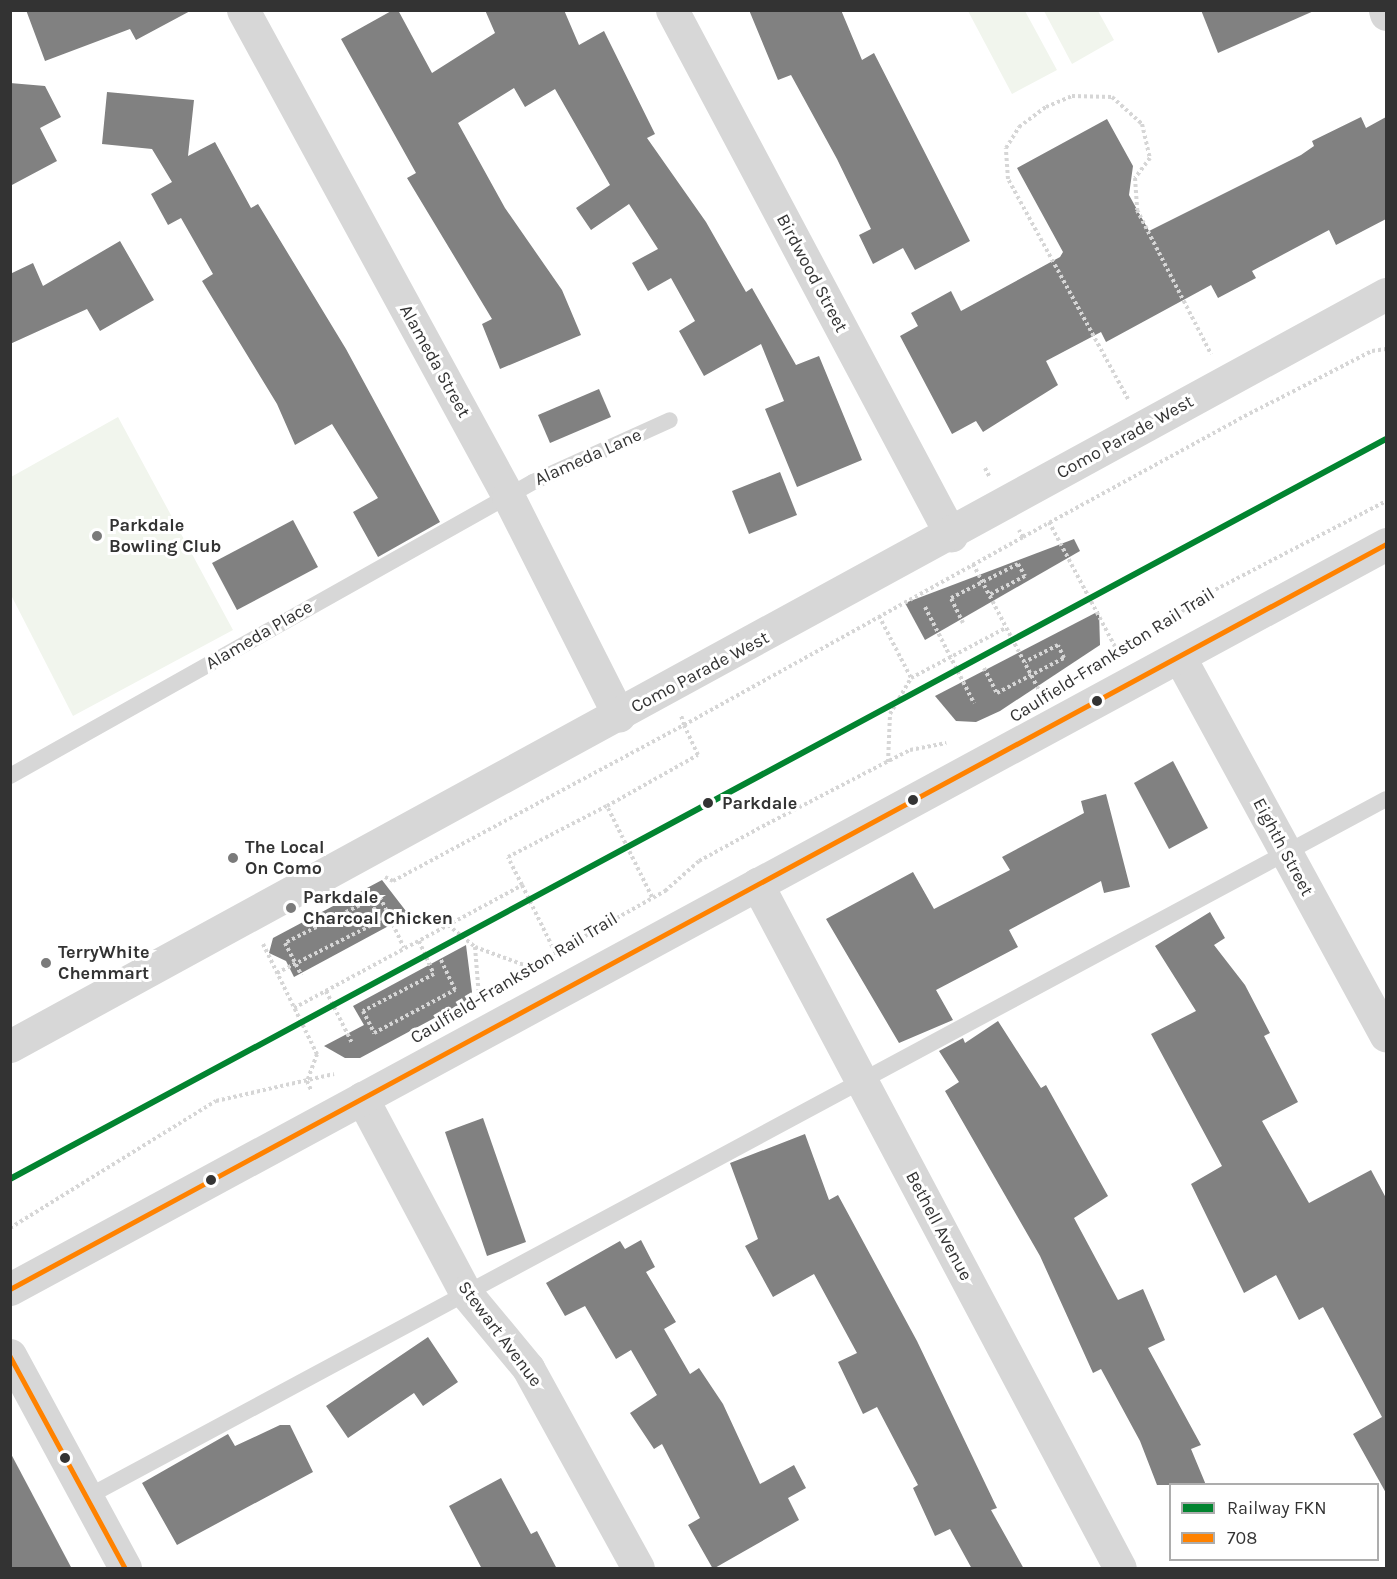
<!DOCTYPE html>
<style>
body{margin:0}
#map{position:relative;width:1397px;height:1579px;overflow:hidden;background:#fff;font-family:Karla,sans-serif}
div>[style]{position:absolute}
.green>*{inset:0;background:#f1f5ed}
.building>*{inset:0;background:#818181}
.path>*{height:4px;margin-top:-2px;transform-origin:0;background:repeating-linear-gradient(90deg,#d6d6d6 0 3px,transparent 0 6px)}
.service>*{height:16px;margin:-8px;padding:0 8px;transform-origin:8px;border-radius:8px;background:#d7d7d7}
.minor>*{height:33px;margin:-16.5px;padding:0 16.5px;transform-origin:16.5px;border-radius:16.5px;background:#d7d7d7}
.tertiary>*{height:33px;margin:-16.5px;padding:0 16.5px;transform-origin:16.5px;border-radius:16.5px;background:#d7d7d7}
.bus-1>*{height:4.5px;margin:-2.25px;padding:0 2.25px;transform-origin:2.25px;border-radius:2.25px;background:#ff8200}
.rail-1>*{height:6px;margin:-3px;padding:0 3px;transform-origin:3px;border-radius:3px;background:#028430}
.dots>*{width:16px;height:16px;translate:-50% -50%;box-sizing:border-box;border:3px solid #fff;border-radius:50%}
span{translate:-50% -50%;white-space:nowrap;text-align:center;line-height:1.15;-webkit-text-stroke:6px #fff;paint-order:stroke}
.street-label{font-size:18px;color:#333}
.poi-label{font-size:18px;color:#333;font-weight:700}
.left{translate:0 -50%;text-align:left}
.stop-label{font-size:18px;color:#333;font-weight:700}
.frame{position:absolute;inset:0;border:12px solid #333;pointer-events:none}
.legend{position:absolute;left:1169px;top:1483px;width:210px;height:78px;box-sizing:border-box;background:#fff;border:2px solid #adadad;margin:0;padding:8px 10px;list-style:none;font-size:18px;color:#333}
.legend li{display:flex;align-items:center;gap:12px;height:30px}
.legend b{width:30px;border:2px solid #adadad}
</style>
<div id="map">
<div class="green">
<div style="clip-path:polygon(968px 11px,1025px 11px,1057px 70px,1012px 94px)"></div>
<div style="clip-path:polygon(1044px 11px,1098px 11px,1114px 40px,1072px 64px)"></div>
<div style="clip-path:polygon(118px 417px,233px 630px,73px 716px,11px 595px,11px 477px)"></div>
</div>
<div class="building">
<div style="clip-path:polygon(26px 10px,192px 10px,136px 40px,130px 29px,45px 61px)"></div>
<div style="clip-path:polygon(393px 10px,398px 10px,432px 73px,495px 33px,485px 10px,564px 10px,579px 45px,604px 31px,655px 134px,647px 138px,706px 222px,746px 292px,752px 288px,796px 365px,819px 356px,862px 460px,797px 487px,765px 409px,784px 401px,761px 344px,704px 376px,679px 331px,695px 321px,671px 278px,648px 291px,632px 263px,658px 249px,629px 204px,591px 230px,576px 208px,610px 185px,555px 89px,525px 107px,514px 88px,458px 123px,505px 208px,562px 290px,581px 335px,500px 369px,482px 324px,492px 319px,407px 178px,416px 173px,341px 39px)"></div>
<div style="clip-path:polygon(749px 10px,841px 10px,862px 60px,874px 53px,970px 241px,915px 270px,903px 248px,873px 264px,859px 235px,871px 229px,837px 159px,791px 75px,778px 80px)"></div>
<div style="clip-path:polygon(1201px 10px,1316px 10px,1218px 53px)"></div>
<div style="clip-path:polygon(10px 83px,45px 86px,61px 117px,40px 128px,57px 161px,10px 186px)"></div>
<div style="clip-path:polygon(107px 92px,194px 100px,188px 156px,215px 142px,251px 208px,258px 204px,346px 349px,440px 522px,378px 557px,353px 512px,378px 498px,332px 424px,295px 445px,277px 404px,202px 281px,213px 274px,181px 218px,168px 225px,151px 194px,172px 182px,152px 149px,102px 144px)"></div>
<div style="clip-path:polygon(1361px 117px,1366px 128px,1386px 117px,1386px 219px,1336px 245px,1329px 230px,1252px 271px,1256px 278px,1218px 298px,1211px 285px,1106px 342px,1101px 332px,1046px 361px,1058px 385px,983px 432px,976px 421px,952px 434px,900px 336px,918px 326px,911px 313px,951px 291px,961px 311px,1060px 257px,1063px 252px,1017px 168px,1107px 119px,1133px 166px,1129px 195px,1149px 231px,1301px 155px,1314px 146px,1312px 141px)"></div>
<div style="clip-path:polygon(120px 241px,154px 300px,100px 331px,87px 309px,10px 344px,10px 274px,33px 263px,43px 286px)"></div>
<div style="clip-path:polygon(599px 389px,611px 417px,550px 443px,538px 415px)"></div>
<div style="clip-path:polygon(780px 472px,797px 515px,749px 534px,732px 491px)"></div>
<div style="clip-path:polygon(293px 520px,318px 567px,237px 610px,212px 563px)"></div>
<div style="clip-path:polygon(1074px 539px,1080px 551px,925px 640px,905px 603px)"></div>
<div style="clip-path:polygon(1099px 611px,1100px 645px,1000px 711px,976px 722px,956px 721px,935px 696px)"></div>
<div style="clip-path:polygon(1173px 761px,1208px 828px,1169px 849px,1134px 783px)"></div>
<div style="clip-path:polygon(1106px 794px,1130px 887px,1104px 893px,1101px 881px,1009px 930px,1018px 947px,936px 990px,953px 1020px,899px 1043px,826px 919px,913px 872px,934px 909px,1010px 870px,1002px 857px,1084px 813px,1081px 801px)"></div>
<div style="clip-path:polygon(382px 880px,409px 915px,294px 977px,286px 961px,269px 953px,273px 938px)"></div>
<div style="clip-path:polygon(1210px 912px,1225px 938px,1214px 945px,1245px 985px,1270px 1033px,1264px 1036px,1298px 1102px,1262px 1121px,1309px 1203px,1371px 1170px,1386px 1198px,1386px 1493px,1353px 1434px,1382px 1417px,1323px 1307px,1299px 1320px,1276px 1275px,1244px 1293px,1191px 1184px,1222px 1166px,1151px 1034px,1196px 1011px,1155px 946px)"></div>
<div style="clip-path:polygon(466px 945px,472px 992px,468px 1000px,360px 1058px,345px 1058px,324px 1046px,364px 1025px,353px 1006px)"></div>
<div style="clip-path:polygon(998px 1021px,1041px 1088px,1046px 1085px,1108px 1196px,1074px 1218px,1118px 1300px,1143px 1289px,1165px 1340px,1148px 1348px,1201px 1445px,1191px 1449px,1206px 1485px,1157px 1485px,1140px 1441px,1101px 1369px,1093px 1373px,1040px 1256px,945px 1091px,959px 1082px,939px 1051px,963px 1038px,965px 1043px)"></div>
<div style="clip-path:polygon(483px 1118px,526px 1242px,487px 1256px,445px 1132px)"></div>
<div style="clip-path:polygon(805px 1134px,829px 1200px,838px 1195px,917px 1341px,997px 1508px,991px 1510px,1024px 1569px,972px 1569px,950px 1529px,935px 1536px,913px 1488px,918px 1485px,877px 1407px,863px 1414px,838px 1362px,857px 1353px,814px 1274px,773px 1297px,745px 1246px,758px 1239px,730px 1163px)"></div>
<div style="clip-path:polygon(641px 1240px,655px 1267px,646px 1272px,676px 1322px,664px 1329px,690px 1374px,699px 1368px,723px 1404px,760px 1484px,794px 1465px,806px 1488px,788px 1498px,799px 1520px,713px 1569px,688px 1525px,700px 1518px,662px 1444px,654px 1449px,630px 1413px,657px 1395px,631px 1350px,616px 1359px,585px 1306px,565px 1316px,546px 1283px,620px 1241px,625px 1249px)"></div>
<div style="clip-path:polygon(428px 1337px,458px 1382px,423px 1406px,414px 1393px,348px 1438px,326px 1406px)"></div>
<div style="clip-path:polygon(280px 1425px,290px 1425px,313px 1472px,177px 1545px,142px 1483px,228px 1434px,235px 1446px)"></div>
<div style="clip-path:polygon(10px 1452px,72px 1569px,10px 1569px)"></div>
<div style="clip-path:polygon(501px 1478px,531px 1534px,537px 1531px,557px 1569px,482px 1569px,449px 1506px)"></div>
</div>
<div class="path">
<div style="left:1128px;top:399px;width:251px;rotate:-118.6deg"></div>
<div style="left:1008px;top:179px;width:31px;rotate:-94deg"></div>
<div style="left:1006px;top:148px;width:25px;rotate:-58deg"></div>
<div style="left:1019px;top:127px;width:34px;rotate:-37deg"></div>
<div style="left:1046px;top:107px;width:28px;rotate:-23deg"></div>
<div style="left:1072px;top:96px;width:40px;rotate:1.4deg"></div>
<div style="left:1112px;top:97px;width:40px;rotate:42deg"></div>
<div style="left:1142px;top:124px;width:35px;rotate:77deg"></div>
<div style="left:1150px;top:158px;width:25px;rotate:127deg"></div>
<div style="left:1135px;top:178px;width:32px;rotate:86deg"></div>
<div style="left:1137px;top:210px;width:162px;rotate:62.8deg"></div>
<div style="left:985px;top:468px;width:9px;rotate:63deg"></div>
<div style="left:1049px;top:522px;width:149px;rotate:62.1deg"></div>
<div style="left:1023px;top:537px;width:246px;rotate:-28.6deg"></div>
<div style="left:1239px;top:419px;width:149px;rotate:-27.1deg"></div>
<div style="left:1372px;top:351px;width:14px;rotate:-8deg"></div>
<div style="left:973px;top:564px;width:147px;rotate:62.4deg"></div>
<div style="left:925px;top:607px;width:108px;rotate:63deg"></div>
<div style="left:879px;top:616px;width:70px;rotate:62.7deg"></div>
<div style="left:911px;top:678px;width:107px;rotate:-27.8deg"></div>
<div style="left:963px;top:623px;width:28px;rotate:-116deg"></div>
<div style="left:951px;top:598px;width:75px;rotate:-26.9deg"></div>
<div style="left:1018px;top:564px;width:14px;rotate:60deg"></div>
<div style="left:1025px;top:576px;width:41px;rotate:152.2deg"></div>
<div style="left:1162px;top:625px;width:52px;rotate:-34.9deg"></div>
<div style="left:1205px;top:595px;width:204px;rotate:-27.4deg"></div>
<div style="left:984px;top:668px;width:28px;rotate:63deg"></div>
<div style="left:997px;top:693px;width:76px;rotate:-27.6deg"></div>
<div style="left:1064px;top:658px;width:14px;rotate:-115deg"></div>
<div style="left:1058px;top:645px;width:37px;rotate:153deg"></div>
<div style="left:888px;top:762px;width:48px;rotate:-87.6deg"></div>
<div style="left:890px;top:714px;width:42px;rotate:-59.7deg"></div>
<div style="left:385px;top:877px;width:9px;rotate:27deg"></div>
<div style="left:393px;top:881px;width:330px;rotate:-28.2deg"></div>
<div style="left:684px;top:725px;width:10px;rotate:-107deg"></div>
<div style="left:522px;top:885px;width:31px;rotate:-117deg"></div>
<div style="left:508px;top:857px;width:111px;rotate:-27.3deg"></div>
<div style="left:380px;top:897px;width:56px;rotate:64.8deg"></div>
<div style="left:652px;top:897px;width:102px;rotate:-116.3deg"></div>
<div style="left:607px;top:806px;width:104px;rotate:-29.3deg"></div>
<div style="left:698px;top:755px;width:33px;rotate:-115deg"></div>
<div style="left:684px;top:725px;width:388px;rotate:-29deg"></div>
<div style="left:1023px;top:537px;width:8px;rotate:-120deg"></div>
<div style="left:448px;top:925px;width:35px;rotate:39deg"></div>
<div style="left:475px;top:947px;width:55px;rotate:20.1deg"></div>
<div style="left:419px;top:941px;width:36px;rotate:66deg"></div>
<div style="left:434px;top:974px;width:80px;rotate:152.5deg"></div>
<div style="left:363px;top:1011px;width:25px;rotate:63deg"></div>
<div style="left:374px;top:1033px;width:92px;rotate:-28deg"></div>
<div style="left:455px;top:990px;width:35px;rotate:-115deg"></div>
<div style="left:263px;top:944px;width:123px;rotate:63.9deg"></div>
<div style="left:317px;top:1054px;width:29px;rotate:110deg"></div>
<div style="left:307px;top:1081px;width:10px;rotate:66deg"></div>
<div style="left:475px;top:947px;width:50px;rotate:85.4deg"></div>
<div style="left:277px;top:973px;width:66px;rotate:-27deg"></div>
<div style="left:336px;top:943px;width:49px;rotate:-26.6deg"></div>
<div style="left:380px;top:921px;width:23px;rotate:-115deg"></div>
<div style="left:370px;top:900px;width:95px;rotate:153.2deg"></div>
<div style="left:285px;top:943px;width:36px;rotate:63deg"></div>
<div style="left:512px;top:977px;width:176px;rotate:-29.3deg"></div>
<div style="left:665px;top:891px;width:45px;rotate:-41.4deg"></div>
<div style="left:699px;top:861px;width:77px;rotate:-28.6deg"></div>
<div style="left:767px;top:824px;width:161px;rotate:-27.4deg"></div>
<div style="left:910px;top:750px;width:37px;rotate:-11deg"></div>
<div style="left:326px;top:991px;width:58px;rotate:63.4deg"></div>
<div style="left:294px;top:1008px;width:259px;rotate:-28.3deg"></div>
<div style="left:522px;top:885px;width:72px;rotate:63.8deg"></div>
<div style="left:10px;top:1228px;width:242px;rotate:-31.7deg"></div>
<div style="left:216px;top:1101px;width:121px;rotate:-12.9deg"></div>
</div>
<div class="service">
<div style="left:10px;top:776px;width:600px;rotate:-29.34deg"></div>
<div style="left:533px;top:482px;width:150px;rotate:-24.3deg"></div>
<div style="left:89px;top:1496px;width:1472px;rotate:-28.25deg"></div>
</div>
<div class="minor">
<div style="left:243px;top:10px;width:554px;rotate:61.4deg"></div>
<div style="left:508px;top:496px;width:246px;rotate:63.2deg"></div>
<div style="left:672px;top:10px;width:595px;rotate:62.01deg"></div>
<div style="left:1385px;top:10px;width:4px;rotate:76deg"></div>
<div style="left:1180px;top:658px;width:430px;rotate:61.4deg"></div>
<div style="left:757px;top:884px;width:774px;rotate:62.05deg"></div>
<div style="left:362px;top:1098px;width:220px;rotate:62deg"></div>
<div style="left:465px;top:1292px;width:99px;rotate:50.3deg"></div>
<div style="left:528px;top:1368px;width:228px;rotate:61.2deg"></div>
</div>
<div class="tertiary">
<div style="left:10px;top:1046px;width:1568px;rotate:-28.66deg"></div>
<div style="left:10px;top:1289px;width:1565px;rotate:-28.43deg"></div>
<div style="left:10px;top:1355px;width:242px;rotate:61.6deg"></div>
</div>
<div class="bus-1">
<div style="left:10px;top:1289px;width:1565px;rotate:-28.43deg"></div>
<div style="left:10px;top:1356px;width:241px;rotate:61.5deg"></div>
</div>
<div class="rail-1">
<div style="left:10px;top:1179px;width:1562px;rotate:-28.27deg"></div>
</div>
<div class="dots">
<div style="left:97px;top:536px;background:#7a7a7a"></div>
<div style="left:1097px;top:701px;background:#333"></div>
<div style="left:913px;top:800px;background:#333"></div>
<div style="left:708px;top:803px;background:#333"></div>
<div style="left:233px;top:858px;background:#7a7a7a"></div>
<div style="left:291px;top:908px;background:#7a7a7a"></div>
<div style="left:46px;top:963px;background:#7a7a7a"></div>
<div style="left:211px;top:1180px;background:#333"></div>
<div style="left:65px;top:1458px;background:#333"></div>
</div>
<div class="street-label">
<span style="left:812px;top:273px;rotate:62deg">Birdwood Street</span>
<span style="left:435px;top:361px;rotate:61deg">Alameda Street</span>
<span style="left:1125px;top:437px;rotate:-29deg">Como Parade West</span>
<span style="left:588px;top:457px;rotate:-24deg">Alameda Lane</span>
<span style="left:259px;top:635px;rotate:-30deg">Alameda Place</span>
<span style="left:1112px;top:655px;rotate:-32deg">Caulfield-Frankston Rail Trail</span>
<span style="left:700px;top:672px;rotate:-28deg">Como Parade West</span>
<span style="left:1283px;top:847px;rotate:62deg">Eighth Street</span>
<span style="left:514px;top:978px;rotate:-31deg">Caulfield-Frankston Rail Trail</span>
<span style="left:939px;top:1226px;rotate:62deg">Bethell Avenue</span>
<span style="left:500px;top:1334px;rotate:53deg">Stewart Avenue</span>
</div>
<div class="poi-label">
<span class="left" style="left:109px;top:536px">Parkdale<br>Bowling Club</span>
<span class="left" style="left:245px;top:858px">The Local<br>On Como</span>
<span class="left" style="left:303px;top:908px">Parkdale<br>Charcoal Chicken</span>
<span class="left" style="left:58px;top:963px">TerryWhite<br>Chemmart</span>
</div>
<div class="stop-label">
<span class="left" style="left:722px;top:803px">Parkdale</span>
</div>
<div class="frame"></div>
<ul class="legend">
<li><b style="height:8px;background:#028430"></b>Railway FKN</li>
<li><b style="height:8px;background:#ff8200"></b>708</li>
</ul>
</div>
